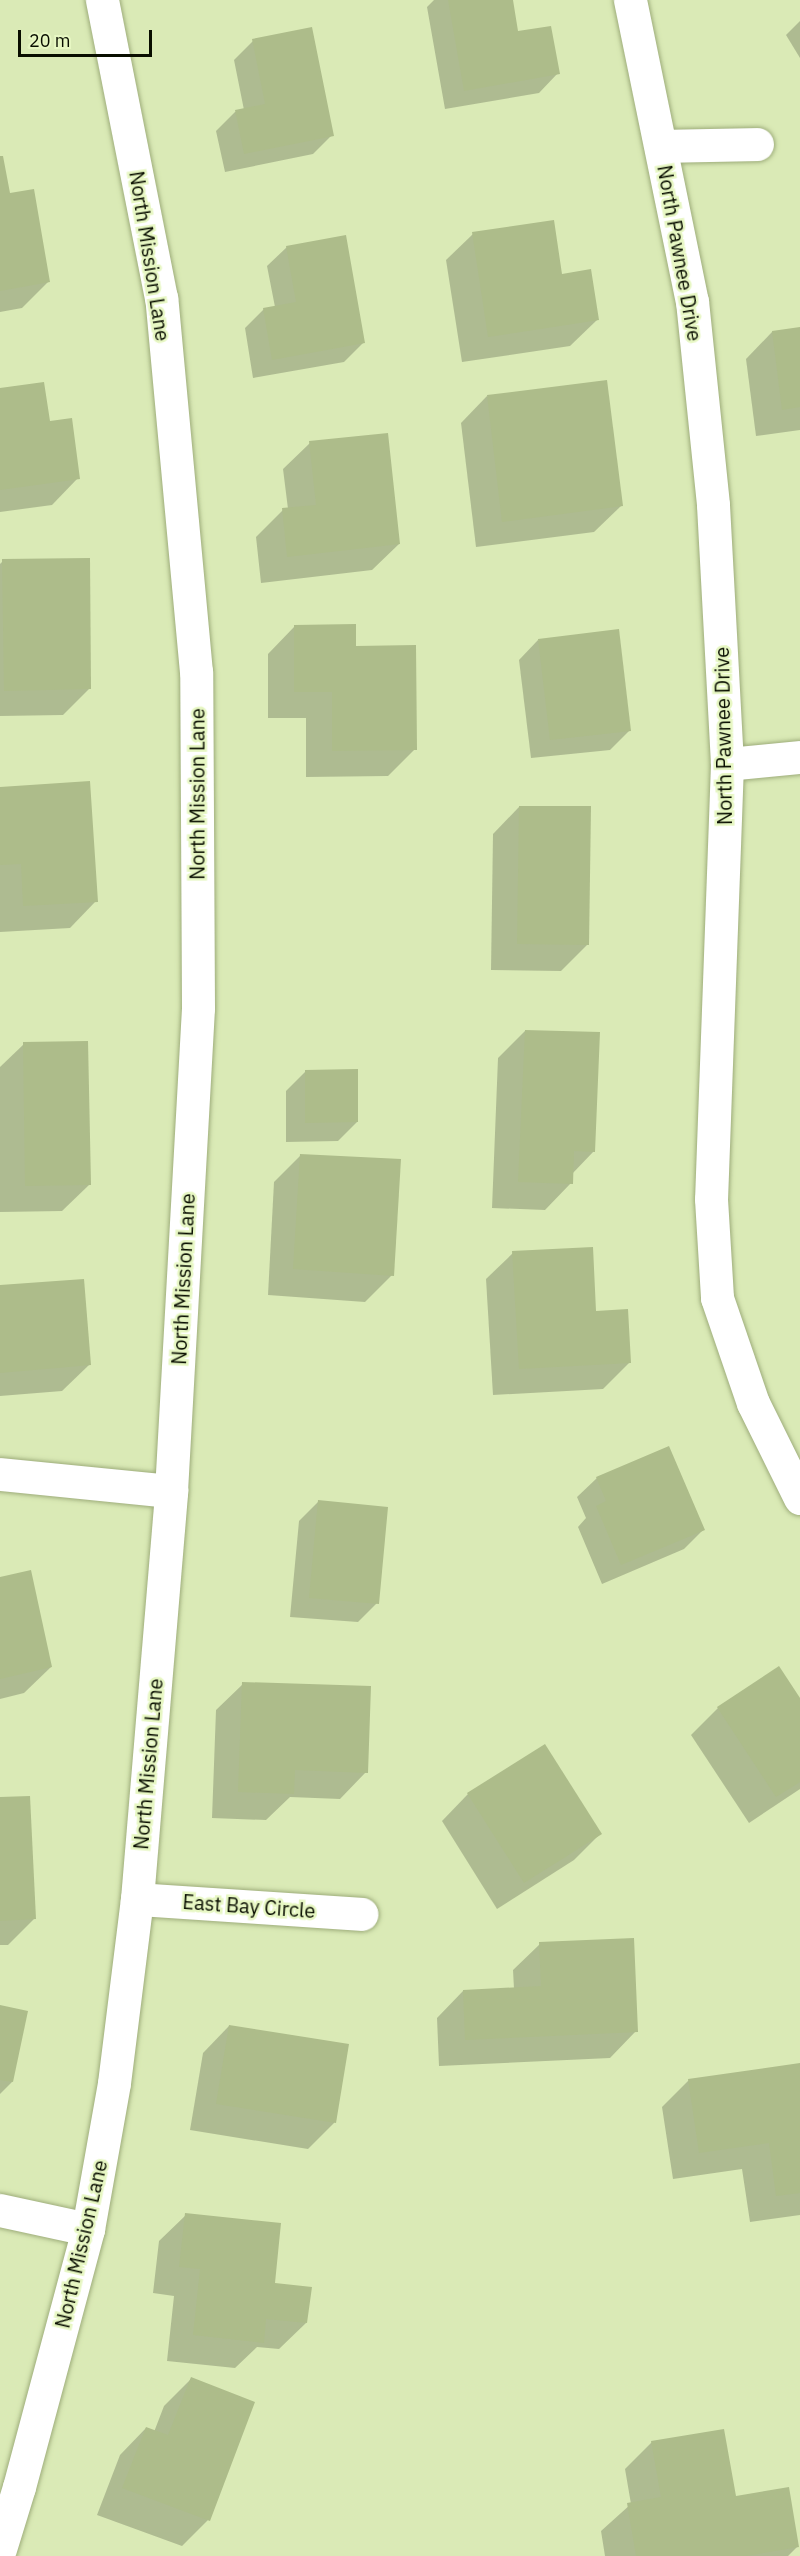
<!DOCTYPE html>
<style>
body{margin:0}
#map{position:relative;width:800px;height:2556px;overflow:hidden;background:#daeab6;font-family:"IBM Plex Sans",sans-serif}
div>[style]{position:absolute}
.shadow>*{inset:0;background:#0003}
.building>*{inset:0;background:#adbc8a}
.roads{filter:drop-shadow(0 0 2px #9ead7b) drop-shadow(0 0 2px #9ead7b)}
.street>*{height:33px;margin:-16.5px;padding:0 16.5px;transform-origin:16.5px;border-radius:16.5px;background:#fff}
span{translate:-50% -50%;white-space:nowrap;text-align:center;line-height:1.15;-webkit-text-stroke:5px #e7f7c3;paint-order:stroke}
.street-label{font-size:20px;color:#090e00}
.scale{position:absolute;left:18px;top:30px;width:134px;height:27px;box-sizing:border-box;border:3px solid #090e00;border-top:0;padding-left:8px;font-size:18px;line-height:21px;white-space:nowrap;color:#090e00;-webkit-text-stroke:4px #e7f7c3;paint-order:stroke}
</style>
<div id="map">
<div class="shadow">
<div style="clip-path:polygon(434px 0,511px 0,517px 33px,558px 73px,539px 93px,445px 109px,427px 7px)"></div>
<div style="clip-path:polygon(800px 21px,800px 58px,786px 35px)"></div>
<div style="clip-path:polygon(253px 41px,332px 135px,313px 154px,225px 172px,216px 131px,235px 112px,244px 110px,234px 60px)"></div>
<div style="clip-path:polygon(0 158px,8px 194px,49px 281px,22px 308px,0 312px)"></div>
<div style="clip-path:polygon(473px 234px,561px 276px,597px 320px,570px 346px,462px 362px,446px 260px)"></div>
<div style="clip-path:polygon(287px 247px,363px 343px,344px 362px,253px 378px,245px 328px,264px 309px,275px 307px,267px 266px)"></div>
<div style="clip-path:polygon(800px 329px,800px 430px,756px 436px,746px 359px,772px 332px)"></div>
<div style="clip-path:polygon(0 390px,49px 423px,78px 478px,52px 505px,0 512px)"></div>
<div style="clip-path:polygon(487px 396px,621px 506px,594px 532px,476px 547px,461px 423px)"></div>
<div style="clip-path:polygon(310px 443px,399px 544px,372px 570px,261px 583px,256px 537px,283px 510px,288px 509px,283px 469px)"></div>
<div style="clip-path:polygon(3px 561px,90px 688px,63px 715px,0 716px,0 564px)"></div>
<div style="clip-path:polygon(294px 627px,354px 648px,415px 749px,388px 776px,306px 777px,306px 718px,268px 718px,268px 654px)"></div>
<div style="clip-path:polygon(538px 640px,630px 730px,610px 750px,531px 758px,519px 660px)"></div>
<div style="clip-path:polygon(0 788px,96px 901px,70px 928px,0 932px)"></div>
<div style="clip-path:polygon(519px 807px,588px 944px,561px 971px,491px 970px,493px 834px)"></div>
<div style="clip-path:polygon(525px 1031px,594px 1151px,572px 1174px,571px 1183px,545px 1210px,492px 1208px,498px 1058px)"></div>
<div style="clip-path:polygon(24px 1044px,89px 1185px,62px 1211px,0 1212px,0 1067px)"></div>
<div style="clip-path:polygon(306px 1071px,357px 1122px,338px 1141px,286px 1142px,286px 1091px)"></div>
<div style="clip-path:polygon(301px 1155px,392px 1275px,365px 1302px,268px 1295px,274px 1182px)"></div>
<div style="clip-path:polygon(513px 1253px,594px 1313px,630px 1362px,603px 1389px,493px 1395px,486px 1279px)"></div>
<div style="clip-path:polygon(0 1287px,89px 1365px,62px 1391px,0 1396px)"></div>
<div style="clip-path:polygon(597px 1478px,703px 1530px,684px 1549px,602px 1584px,578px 1527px,586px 1518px,577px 1497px)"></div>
<div style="clip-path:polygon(318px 1502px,377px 1603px,358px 1622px,290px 1617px,299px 1521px)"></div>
<div style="clip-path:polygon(0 1578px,51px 1667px,24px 1693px,0 1699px)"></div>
<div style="clip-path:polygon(243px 1684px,366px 1772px,340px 1799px,290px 1797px,266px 1820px,212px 1818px,216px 1710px)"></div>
<div style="clip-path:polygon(800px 1701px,800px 1789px,749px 1823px,691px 1735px,718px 1708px)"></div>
<div style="clip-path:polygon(468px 1794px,600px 1834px,574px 1860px,497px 1909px,442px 1821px)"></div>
<div style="clip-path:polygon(0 1799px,35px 1918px,8px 1945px,0 1945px)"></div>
<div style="clip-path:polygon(540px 1944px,636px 2031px,610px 2058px,439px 2066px,437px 2018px,463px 1991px,514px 1989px,513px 1970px)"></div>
<div style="clip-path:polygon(0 2007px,12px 2082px,0 2094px)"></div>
<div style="clip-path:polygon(229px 2026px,347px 2046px,334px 2123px,308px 2149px,190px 2130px,203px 2053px)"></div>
<div style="clip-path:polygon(800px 2065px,800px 2215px,750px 2222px,742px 2169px,673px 2179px,662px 2107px,689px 2080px)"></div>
<div style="clip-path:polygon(186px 2215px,273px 2284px,306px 2323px,279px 2349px,257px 2347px,235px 2368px,167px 2361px,174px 2296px,153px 2293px,159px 2241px)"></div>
<div style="clip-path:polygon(191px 2379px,208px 2520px,182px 2546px,97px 2515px,120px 2455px,146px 2428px,154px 2432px,164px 2406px)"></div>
<div style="clip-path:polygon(652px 2442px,797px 2547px,788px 2556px,605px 2556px,601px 2531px,631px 2504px,625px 2469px)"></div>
</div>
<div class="building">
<div style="clip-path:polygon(448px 0,513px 0,518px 31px,551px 26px,560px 74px,464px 91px)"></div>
<div style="clip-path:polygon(312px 27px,334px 136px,244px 154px,235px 110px,265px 104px,252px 39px)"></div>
<div style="clip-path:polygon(0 156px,3px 156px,10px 193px,34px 189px,50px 282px,0 291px)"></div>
<div style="clip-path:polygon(554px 220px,562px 274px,591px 269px,599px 320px,488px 337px,472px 232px)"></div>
<div style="clip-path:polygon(346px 235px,365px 343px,272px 360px,263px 308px,296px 302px,286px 246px)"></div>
<div style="clip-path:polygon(800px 327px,800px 407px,782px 410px,772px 331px)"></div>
<div style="clip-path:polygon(607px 380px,623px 506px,502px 522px,487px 395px)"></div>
<div style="clip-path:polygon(44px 382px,50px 421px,72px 418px,80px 479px,0 490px,0 388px)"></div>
<div style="clip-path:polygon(388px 433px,400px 544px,287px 557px,282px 508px,316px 505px,309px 441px)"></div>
<div style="clip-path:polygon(90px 558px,91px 689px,4px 691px,2px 559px)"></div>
<div style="clip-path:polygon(356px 624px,356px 646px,416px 645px,417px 750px,332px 751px,332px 692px,294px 692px,294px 625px)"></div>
<div style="clip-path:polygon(619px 629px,631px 731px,550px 740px,538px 639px)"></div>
<div style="clip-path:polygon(90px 781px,98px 902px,23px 906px,21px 864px,0 865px,0 787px)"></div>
<div style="clip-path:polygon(519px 806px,591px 806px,589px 945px,517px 944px)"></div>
<div style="clip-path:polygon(525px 1030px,600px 1032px,595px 1152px,574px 1151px,573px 1184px,518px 1182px)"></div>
<div style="clip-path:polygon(88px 1041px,91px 1185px,25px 1186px,23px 1042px)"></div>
<div style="clip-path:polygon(358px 1069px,358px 1122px,305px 1123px,305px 1070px)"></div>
<div style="clip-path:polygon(300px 1154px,401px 1159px,394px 1276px,293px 1269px)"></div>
<div style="clip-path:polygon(593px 1247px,596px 1311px,628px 1309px,631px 1363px,519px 1369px,512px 1251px)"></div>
<div style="clip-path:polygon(84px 1279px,91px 1365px,0 1373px,0 1285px)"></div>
<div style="clip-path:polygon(669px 1446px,705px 1530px,621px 1565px,596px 1506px,606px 1501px,596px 1477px)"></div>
<div style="clip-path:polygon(318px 1500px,388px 1507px,379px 1604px,309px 1598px)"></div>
<div style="clip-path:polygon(31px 1570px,52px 1667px,0 1679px,0 1577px)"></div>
<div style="clip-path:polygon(779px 1666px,800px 1698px,800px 1782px,776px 1797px,717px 1707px)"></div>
<div style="clip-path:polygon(242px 1682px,371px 1686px,368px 1773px,295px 1770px,294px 1794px,238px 1792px)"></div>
<div style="clip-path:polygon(545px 1744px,602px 1834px,524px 1883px,467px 1793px)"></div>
<div style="clip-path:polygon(30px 1796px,36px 1919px,0 1921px,0 1797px)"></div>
<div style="clip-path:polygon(634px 1938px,638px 2032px,465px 2040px,463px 1990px,541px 1986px,539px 1942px)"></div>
<div style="clip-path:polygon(0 2005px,28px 2011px,13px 2082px,0 2080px)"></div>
<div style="clip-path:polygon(229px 2025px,349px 2044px,336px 2123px,216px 2104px)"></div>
<div style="clip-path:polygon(800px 2063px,800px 2193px,776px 2196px,769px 2143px,699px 2153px,688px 2079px)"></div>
<div style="clip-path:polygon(185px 2213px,281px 2223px,275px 2283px,312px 2287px,307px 2323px,266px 2319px,264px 2343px,193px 2335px,200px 2269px,179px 2267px)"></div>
<div style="clip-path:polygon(191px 2377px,255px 2402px,210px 2521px,122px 2488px,146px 2427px,168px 2435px)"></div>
<div style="clip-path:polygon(724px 2429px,736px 2496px,789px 2487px,799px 2547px,746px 2556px,636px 2556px,627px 2503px,661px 2497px,651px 2441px)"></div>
</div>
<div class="roads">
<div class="street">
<div style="left:630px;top:0;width:307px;rotate:78.4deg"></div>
<div style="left:692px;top:301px;width:205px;rotate:84.1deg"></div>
<div style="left:713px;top:505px;width:259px;rotate:86.9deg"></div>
<div style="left:727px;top:764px;width:435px;rotate:92.1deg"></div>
<div style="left:711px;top:1199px;width:99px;rotate:86.5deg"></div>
<div style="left:717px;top:1298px;width:111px;rotate:71.1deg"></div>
<div style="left:753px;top:1403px;width:106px;rotate:63.7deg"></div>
<div style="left:662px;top:146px;width:95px;rotate:-1.2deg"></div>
<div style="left:727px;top:764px;width:73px;rotate:-5.5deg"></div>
<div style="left:0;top:1474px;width:172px;rotate:5.7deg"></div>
<div style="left:137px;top:1899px;width:225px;rotate:3.8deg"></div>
<div style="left:0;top:2210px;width:90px;rotate:12.2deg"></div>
<div style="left:0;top:2549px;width:65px;rotate:-73deg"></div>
<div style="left:19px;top:2487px;width:267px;rotate:-75deg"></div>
<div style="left:88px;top:2229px;width:148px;rotate:-79.9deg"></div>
<div style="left:114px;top:2083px;width:185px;rotate:-82.9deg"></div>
<div style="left:137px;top:1899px;width:409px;rotate:-85.2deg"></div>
<div style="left:171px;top:1491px;width:484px;rotate:-86.8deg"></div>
<div style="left:198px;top:1008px;width:336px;rotate:-90.3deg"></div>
<div style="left:196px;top:672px;width:376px;rotate:-95.3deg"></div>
<div style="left:161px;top:298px;width:304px;rotate:-101.2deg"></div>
</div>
</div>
<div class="street-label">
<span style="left:680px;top:253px;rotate:80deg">North Pawnee Drive</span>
<span style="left:150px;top:256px;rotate:81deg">North Mission Lane</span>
<span style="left:723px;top:736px;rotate:-91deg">North Pawnee Drive</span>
<span style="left:197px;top:794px;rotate:-90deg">North Mission Lane</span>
<span style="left:183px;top:1279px;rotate:-87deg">North Mission Lane</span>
<span style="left:148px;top:1764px;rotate:-85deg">North Mission Lane</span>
<span style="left:249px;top:1906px;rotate:4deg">East Bay Circle</span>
<span style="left:81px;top:2244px;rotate:-77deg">North Mission Lane</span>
</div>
<div class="scale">20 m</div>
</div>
